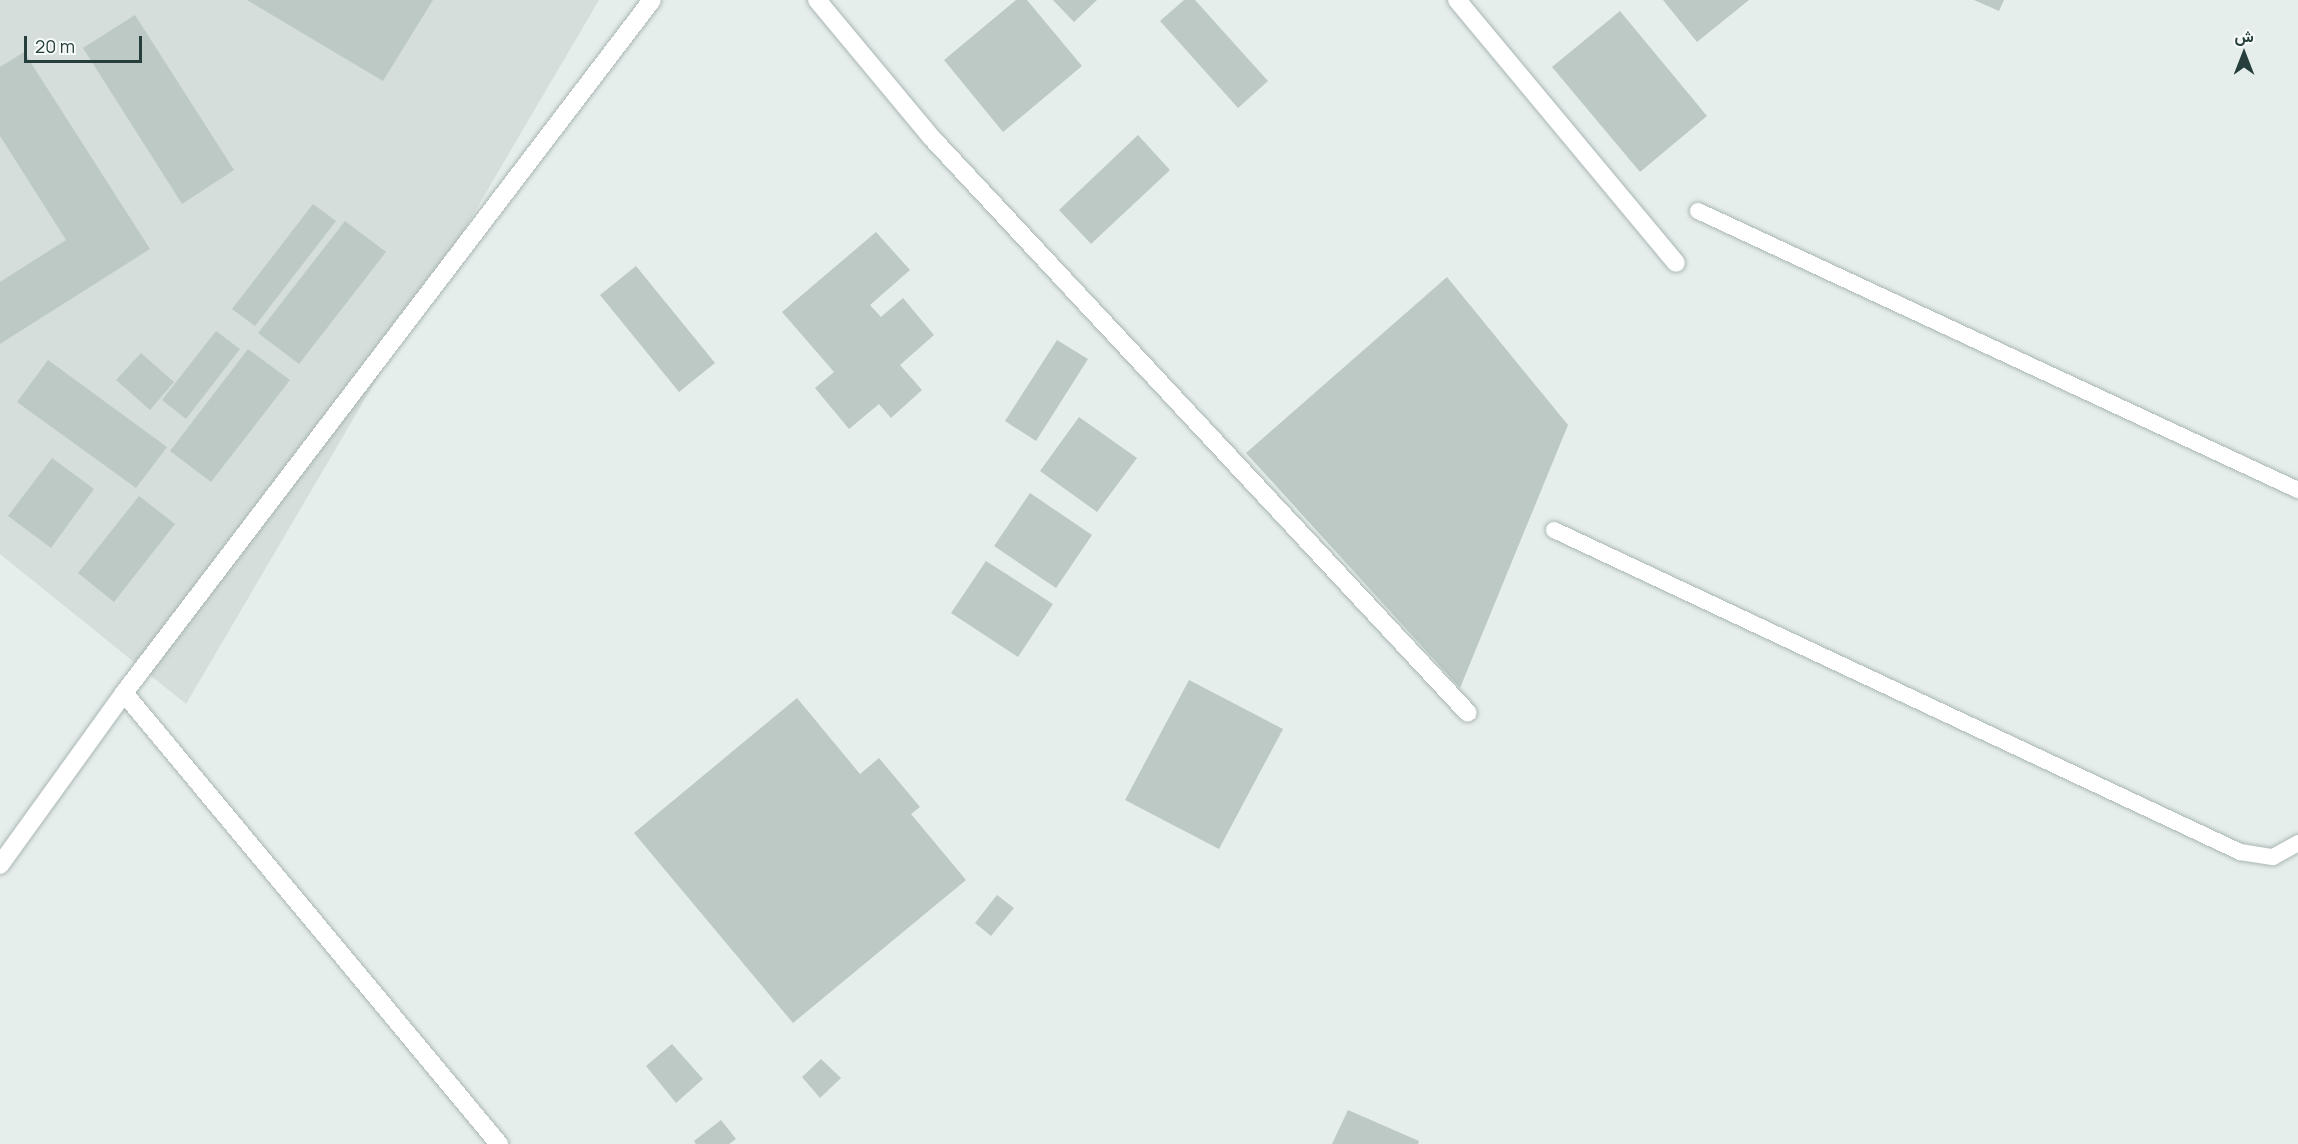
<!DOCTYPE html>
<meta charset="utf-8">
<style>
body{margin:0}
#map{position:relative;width:2298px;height:1144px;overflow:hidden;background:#e6eeec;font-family:Manrope,Vazirmatn,sans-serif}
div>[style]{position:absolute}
.built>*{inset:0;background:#d5dedb}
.building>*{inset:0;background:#bcc9c5}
.roads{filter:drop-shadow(0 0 2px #a9b6b4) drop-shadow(0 0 2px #a9b6b4)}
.service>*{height:16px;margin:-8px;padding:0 8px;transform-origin:8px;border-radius:8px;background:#fff}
.minor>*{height:18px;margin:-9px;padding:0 9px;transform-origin:9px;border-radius:9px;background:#fff}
span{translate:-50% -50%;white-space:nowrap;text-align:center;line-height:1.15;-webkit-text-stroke:6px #f7fbf9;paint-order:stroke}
.north{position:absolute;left:2214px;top:24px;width:60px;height:60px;-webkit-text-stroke:4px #f7fbf9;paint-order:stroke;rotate:0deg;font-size:16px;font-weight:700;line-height:24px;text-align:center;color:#263f3c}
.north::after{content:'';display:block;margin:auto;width:21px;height:27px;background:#263f3c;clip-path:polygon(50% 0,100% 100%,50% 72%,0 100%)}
.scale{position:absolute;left:24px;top:36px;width:118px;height:27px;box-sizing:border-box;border:3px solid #263f3c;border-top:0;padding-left:8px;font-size:18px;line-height:21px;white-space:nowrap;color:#263f3c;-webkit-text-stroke:4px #f7fbf9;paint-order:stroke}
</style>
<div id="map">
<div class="built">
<div style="clip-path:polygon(0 0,599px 0,186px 704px,0 554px)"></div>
</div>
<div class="building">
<div style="clip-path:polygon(247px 0,433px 0,383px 81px)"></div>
<div style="clip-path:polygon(1016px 0,1027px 0,1082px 66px,1003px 132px,944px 60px)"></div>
<div style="clip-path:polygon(1053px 0,1097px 0,1074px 22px)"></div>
<div style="clip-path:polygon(1184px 0,1195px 0,1268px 81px,1238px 108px,1160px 21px)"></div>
<div style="clip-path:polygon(1663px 0,1749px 0,1697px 42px)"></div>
<div style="clip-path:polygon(1974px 0,2004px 0,1999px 11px)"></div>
<div style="clip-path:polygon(1620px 11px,1707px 116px,1640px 172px,1552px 67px)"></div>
<div style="clip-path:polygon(135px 15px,234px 170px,182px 204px,83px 48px)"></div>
<div style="clip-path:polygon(24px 52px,150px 249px,0 344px,0 282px,66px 240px,0 136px,0 67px)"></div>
<div style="clip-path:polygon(1138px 135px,1170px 170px,1091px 244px,1059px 210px)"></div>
<div style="clip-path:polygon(313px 204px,336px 221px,255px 326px,232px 309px)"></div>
<div style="clip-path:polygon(345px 221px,386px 252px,299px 364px,258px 333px)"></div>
<div style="clip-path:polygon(876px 232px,910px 270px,870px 305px,881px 317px,903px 298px,934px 335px,900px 365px,922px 390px,891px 418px,879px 404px,849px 429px,815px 388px,834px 372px,782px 312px)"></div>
<div style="clip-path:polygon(636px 266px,715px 363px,679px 392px,600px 295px)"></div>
<div style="clip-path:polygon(1447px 277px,1568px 425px,1460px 688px,1246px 453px)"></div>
<div style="clip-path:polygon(216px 331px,240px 349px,186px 419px,162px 400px)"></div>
<div style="clip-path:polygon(1057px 340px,1088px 359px,1036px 441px,1005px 421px)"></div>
<div style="clip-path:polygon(248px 349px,290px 380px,211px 482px,170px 451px)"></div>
<div style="clip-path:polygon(141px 353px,174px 382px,150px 410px,116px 380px)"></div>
<div style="clip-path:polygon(48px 360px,167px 447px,136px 488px,17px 402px)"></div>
<div style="clip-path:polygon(1079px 417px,1137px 458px,1097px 512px,1040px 471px)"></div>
<div style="clip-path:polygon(52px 458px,94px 489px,51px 548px,8px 516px)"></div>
<div style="clip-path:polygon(1030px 493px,1092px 535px,1056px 588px,994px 546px)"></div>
<div style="clip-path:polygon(139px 496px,175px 524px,114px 602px,78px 573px)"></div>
<div style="clip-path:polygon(986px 561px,1053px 604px,1018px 657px,951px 613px)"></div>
<div style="clip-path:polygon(1189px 680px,1283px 729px,1219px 849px,1125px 800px)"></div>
<div style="clip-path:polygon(797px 698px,860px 774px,879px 758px,920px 807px,911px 814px,966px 880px,793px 1023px,634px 833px)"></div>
<div style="clip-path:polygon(997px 895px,1014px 908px,991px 936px,975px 923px)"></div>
<div style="clip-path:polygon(672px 1044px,703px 1079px,676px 1103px,646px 1066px)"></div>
<div style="clip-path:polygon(821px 1059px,841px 1078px,820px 1098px,802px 1077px)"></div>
<div style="clip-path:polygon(1348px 1110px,1419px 1141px,1418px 1144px,1332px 1144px)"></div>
<div style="clip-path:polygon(721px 1120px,736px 1139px,729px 1144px,696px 1144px,694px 1141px)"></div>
</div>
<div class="roads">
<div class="service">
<div style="left:1698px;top:211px;width:662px;rotate:24.94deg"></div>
<div style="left:1554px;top:530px;width:758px;rotate:25.14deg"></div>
<div style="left:2240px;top:852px;width:33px;rotate:9deg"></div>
<div style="left:2273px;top:857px;width:29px;rotate:-29deg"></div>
</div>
<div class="minor">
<div style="left:817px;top:0;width:178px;rotate:50.2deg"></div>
<div style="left:931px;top:137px;width:787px;rotate:47.01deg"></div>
<div style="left:1457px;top:0;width:342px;rotate:50.2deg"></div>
<div style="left:124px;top:693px;width:587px;rotate:50.26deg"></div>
<div style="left:0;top:865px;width:212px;rotate:-54.2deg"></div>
<div style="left:124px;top:693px;width:871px;rotate:-52.7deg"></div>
</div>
</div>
<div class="north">ش</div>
<div class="scale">20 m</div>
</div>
